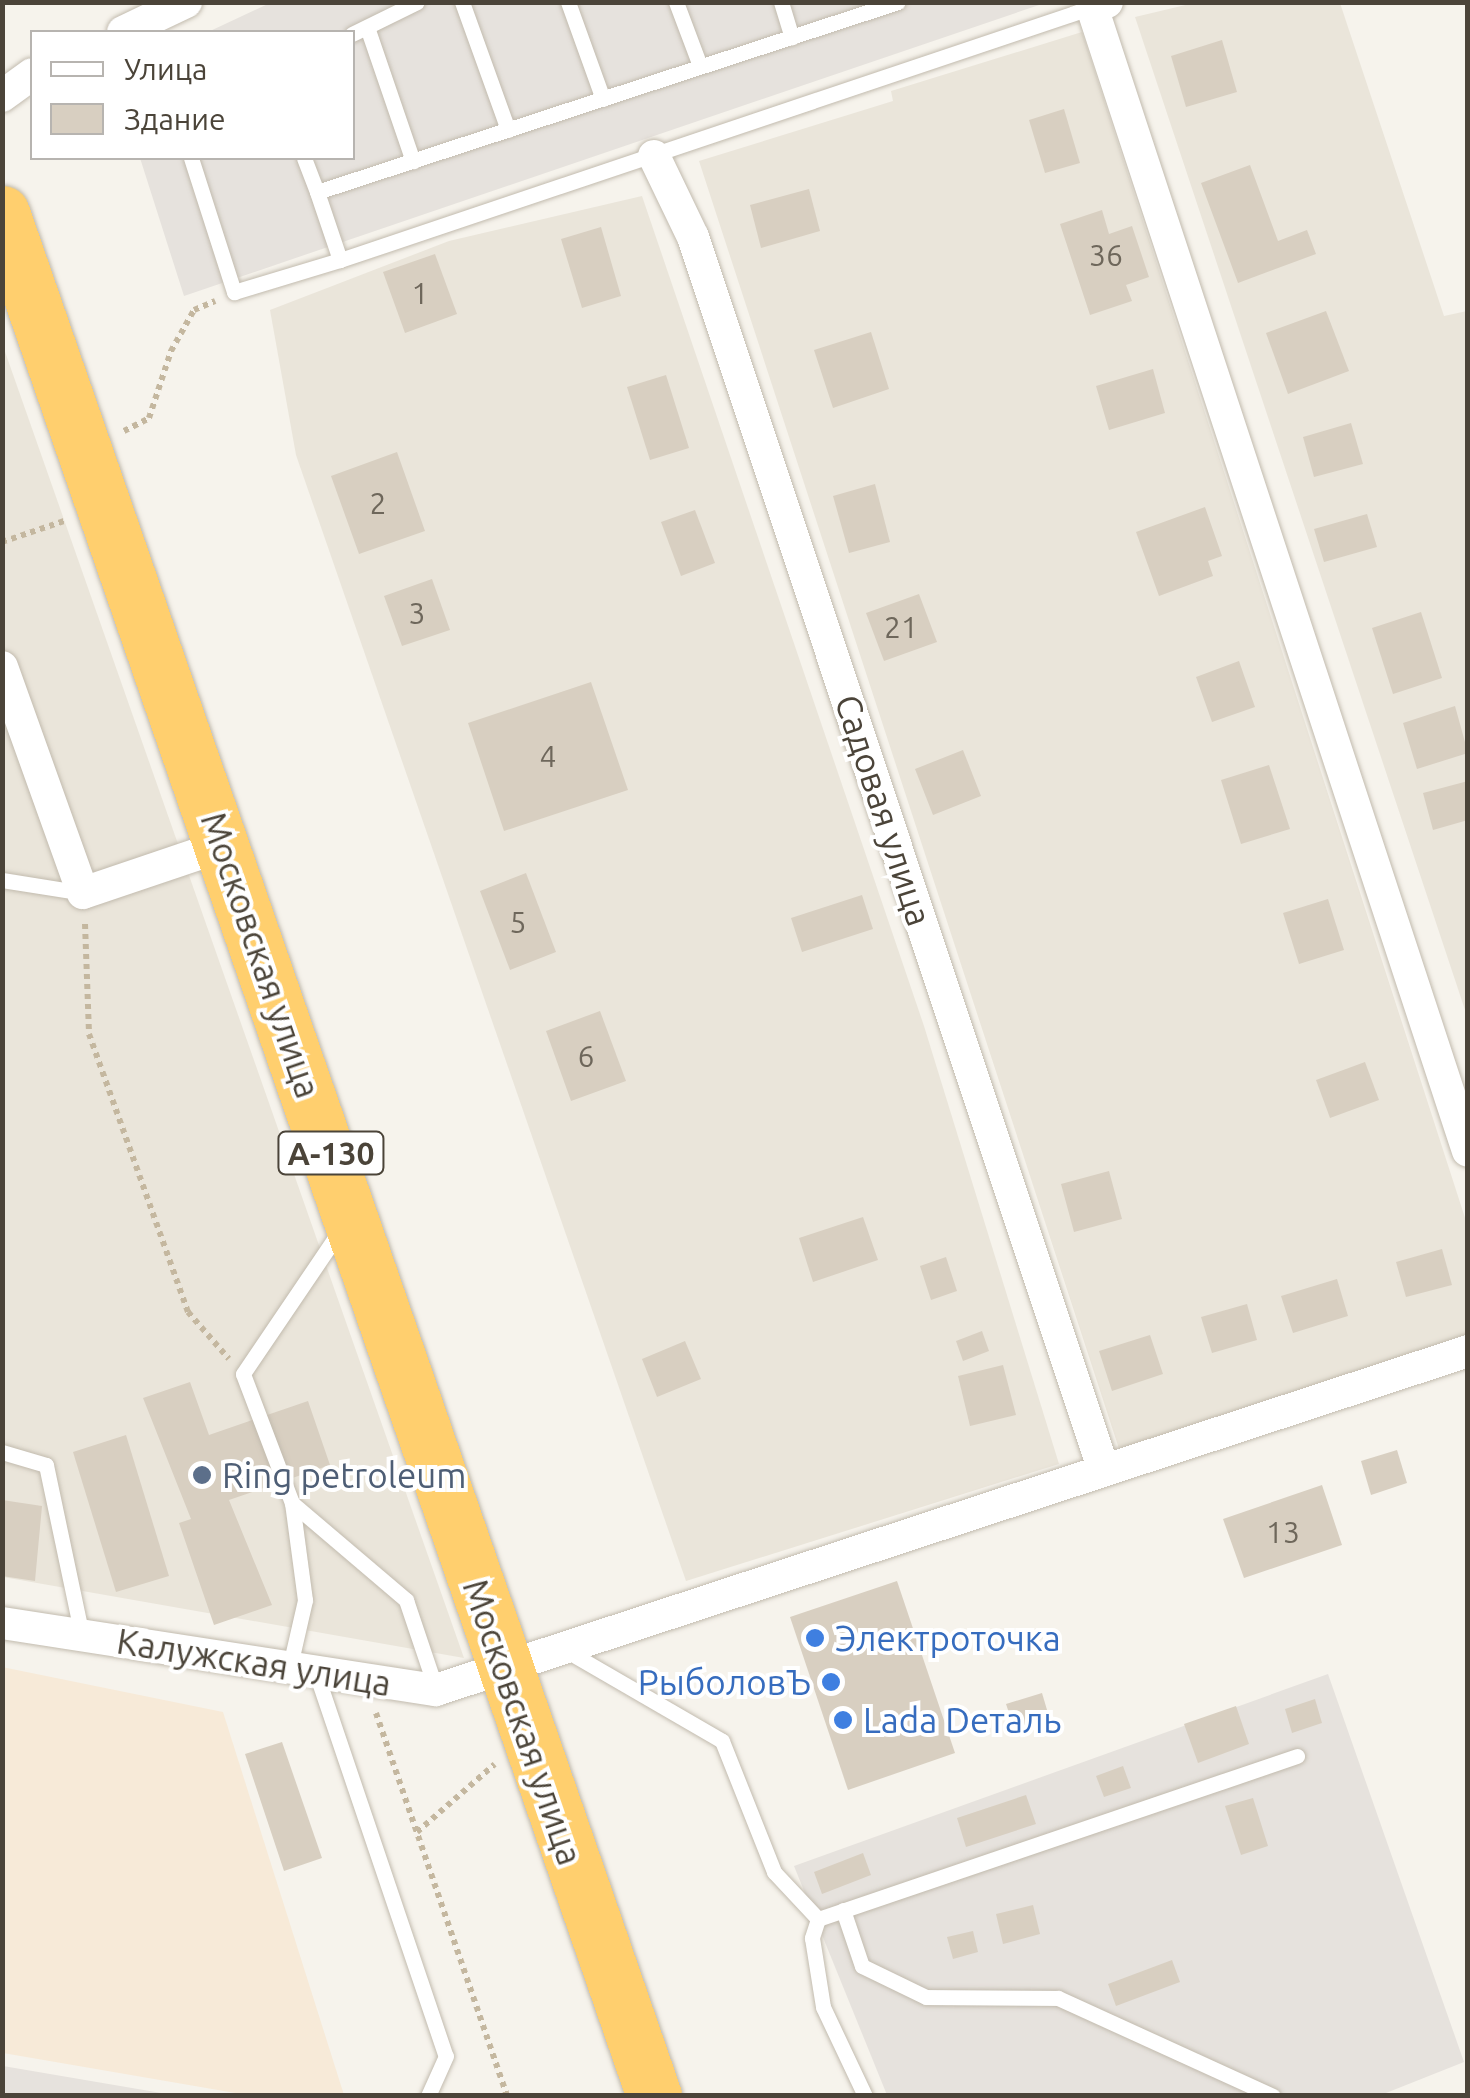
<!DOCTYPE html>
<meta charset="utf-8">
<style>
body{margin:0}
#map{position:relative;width:1470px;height:2098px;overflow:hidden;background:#f6f3ec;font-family:Ubuntu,sans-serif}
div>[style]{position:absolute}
.residential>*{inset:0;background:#eae5da}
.commercial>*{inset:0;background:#f7ead8}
.industrial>*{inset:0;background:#e6e2dd}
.building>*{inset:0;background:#d8cfc1}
.path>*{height:6px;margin-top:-3px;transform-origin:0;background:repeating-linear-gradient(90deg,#c4b79f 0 5px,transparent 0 10px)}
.roads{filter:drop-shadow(0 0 2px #c2bbae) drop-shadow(0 0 2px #c2bbae)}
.lane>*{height:15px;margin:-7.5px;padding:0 7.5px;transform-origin:7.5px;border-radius:7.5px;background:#fff}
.street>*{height:32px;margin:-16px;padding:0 16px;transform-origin:16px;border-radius:16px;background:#fff}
.highway>*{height:55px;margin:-27.5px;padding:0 27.5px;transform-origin:27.5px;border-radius:27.5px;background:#ffcf6e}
.dots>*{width:28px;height:28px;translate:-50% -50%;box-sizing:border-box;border:5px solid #fff;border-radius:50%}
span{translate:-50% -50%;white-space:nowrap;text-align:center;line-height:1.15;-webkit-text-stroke:8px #fff;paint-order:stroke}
.number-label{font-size:30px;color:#6e675b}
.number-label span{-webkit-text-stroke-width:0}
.shield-label span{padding:2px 8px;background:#fff;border:2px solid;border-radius:8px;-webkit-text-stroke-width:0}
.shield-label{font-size:32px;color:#4b4439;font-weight:700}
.street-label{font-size:35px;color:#4b4439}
.service-label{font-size:35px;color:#4e5e75}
.left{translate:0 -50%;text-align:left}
.shop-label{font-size:35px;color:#366cbe}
.right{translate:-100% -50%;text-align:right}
.frame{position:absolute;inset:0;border:5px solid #4b4439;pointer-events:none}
.legend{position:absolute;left:30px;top:30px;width:325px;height:130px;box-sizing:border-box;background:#fff;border:2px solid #b7b4b0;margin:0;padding:12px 18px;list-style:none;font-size:30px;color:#4b4439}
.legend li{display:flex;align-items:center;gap:20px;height:50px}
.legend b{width:50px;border:2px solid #b7b4b0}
</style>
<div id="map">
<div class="residential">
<div style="clip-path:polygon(1194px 3px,1340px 3px,1444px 316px,1467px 311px,1467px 1016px,1135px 17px)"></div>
<div style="clip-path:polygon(1082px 32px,1467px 1224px,1467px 1334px,1122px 1458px,699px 161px,893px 101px,891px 91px)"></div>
<div style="clip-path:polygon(642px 196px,924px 1026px,1059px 1464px,686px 1581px,296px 455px,270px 310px,449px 241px)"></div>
<div style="clip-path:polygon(3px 346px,464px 1658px,3px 1577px)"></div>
</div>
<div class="commercial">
<div style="clip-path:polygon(2px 1667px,223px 1712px,344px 2095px,247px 2095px,3px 2053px)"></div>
</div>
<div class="industrial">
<div style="clip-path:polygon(270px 3px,1045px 3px,184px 296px,140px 158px,352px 158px,352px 32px,208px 32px)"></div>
<div style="clip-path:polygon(1328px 1674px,1464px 2062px,1381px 2095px,887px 2095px,794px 1866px)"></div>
<div style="clip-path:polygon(3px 2066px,173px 2095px,3px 2095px)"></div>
</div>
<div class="building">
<div style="clip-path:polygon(1222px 40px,1237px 92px,1186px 107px,1171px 56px)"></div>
<div style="clip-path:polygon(1064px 109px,1080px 163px,1045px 173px,1029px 120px)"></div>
<div style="clip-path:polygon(1250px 165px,1278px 241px,1307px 230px,1316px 254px,1238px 283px,1201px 183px)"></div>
<div style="clip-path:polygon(809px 189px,820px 231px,761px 248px,750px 205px)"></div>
<div style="clip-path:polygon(1102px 210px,1109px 234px,1132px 226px,1149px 277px,1126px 285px,1132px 301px,1090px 315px,1060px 224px)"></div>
<div style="clip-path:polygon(601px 227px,621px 296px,582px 308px,561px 239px)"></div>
<div style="clip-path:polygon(435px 254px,457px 314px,405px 333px,383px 272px)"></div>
<div style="clip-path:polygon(1326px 311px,1349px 371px,1288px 394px,1266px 333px)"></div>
<div style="clip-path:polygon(871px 332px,889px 389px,833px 408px,814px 350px)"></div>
<div style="clip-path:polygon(1153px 369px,1165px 413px,1109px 430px,1096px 386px)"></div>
<div style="clip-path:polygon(666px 375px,689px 448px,650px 460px,627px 387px)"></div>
<div style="clip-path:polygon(1351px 423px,1363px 464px,1314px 477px,1303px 437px)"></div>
<div style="clip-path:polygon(397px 452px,425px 531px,359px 554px,331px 476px)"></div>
<div style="clip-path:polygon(875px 484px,890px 542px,849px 553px,833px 496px)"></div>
<div style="clip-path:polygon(1205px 507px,1222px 556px,1208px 561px,1213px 576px,1159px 596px,1136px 532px)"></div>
<div style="clip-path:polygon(695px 510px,715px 563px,681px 576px,661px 522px)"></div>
<div style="clip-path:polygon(1367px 514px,1377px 547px,1324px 562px,1314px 529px)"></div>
<div style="clip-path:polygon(432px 579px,450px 630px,402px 646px,384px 596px)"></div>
<div style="clip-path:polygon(919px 594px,937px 642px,884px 661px,866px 613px)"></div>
<div style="clip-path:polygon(1421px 612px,1442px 678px,1393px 694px,1372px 628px)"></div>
<div style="clip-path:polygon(1239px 661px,1255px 707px,1212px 722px,1196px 677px)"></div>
<div style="clip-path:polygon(591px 682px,628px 790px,504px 831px,468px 723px)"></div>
<div style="clip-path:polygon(1455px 706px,1468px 753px,1417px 769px,1403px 723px)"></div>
<div style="clip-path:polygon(963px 750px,981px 796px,933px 815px,915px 769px)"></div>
<div style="clip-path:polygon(1269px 765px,1290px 829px,1241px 844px,1221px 780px)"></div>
<div style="clip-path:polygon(1468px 781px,1468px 820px,1433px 830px,1423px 793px)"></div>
<div style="clip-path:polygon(526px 873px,556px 952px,510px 970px,480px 891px)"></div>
<div style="clip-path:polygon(862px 895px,873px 929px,802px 952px,791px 918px)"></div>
<div style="clip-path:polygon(1328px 899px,1344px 950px,1299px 964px,1283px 913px)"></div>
<div style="clip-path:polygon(600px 1011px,626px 1081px,571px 1101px,546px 1031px)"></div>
<div style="clip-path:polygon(1365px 1062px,1379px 1100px,1330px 1118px,1316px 1080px)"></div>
<div style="clip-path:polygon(1109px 1171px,1122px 1219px,1074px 1232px,1061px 1184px)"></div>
<div style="clip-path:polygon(863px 1217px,878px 1260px,813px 1282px,799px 1238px)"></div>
<div style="clip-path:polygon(1442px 1249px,1452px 1285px,1406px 1297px,1396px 1262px)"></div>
<div style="clip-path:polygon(946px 1257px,957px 1291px,931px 1300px,920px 1266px)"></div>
<div style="clip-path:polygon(1337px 1279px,1348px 1316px,1293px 1333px,1281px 1296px)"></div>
<div style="clip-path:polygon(1247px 1304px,1257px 1340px,1212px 1353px,1201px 1317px)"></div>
<div style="clip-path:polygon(982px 1331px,989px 1351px,963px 1361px,956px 1341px)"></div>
<div style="clip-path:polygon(1150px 1335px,1163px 1374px,1112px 1391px,1099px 1351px)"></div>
<div style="clip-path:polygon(685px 1341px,701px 1379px,657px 1397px,642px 1359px)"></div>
<div style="clip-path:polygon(1003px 1365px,1016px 1415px,970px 1426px,958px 1376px)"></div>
<div style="clip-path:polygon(190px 1382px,209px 1435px,308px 1401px,330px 1465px,229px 1500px,272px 1605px,214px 1625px,179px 1523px,191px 1519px,143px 1398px)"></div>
<div style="clip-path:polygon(126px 1435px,169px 1576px,116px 1592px,73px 1452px)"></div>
<div style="clip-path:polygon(1397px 1450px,1407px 1483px,1371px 1495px,1361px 1461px)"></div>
<div style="clip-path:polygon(1322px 1485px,1342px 1545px,1244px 1578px,1223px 1519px)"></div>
<div style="clip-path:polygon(2px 1500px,42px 1506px,35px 1581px,2px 1576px)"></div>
<div style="clip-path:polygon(897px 1581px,955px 1753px,848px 1790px,790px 1617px)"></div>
<div style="clip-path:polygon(1042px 1693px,1050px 1720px,1015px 1731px,1006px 1704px)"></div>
<div style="clip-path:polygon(1315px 1699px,1322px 1723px,1292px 1733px,1285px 1709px)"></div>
<div style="clip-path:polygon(1236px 1706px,1249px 1744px,1198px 1763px,1184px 1724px)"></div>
<div style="clip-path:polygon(282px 1742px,322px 1858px,284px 1871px,245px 1754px)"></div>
<div style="clip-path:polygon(1123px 1766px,1131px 1788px,1104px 1797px,1096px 1776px)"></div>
<div style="clip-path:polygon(1026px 1795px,1036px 1824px,966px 1847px,957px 1818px)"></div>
<div style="clip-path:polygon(1253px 1798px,1268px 1846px,1241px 1855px,1225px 1806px)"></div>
<div style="clip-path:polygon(863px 1853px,871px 1875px,822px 1894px,814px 1872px)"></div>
<div style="clip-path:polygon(1033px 1905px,1040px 1934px,1003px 1944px,996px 1914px)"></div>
<div style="clip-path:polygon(973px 1931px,978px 1952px,953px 1959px,947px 1937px)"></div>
<div style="clip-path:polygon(1172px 1960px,1180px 1982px,1116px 2006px,1108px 1984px)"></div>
</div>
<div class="path">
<div style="left:124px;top:431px;width:28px;rotate:-27deg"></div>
<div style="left:149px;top:418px;width:71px;rotate:-71.8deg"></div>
<div style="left:171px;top:351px;width:47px;rotate:-60.7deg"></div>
<div style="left:194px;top:310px;width:23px;rotate:-23deg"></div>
<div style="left:2px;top:542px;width:69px;rotate:-18.7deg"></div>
<div style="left:85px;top:924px;width:110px;rotate:87.9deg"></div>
<div style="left:89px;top:1034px;width:295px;rotate:70.4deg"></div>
<div style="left:188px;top:1312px;width:62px;rotate:48.9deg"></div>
<div style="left:376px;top:1713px;width:405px;rotate:71.1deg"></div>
<div style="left:417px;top:1832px;width:103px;rotate:-41.1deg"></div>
</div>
<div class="roads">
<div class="lane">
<div style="left:462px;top:2px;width:136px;rotate:70.2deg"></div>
<div style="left:568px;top:2px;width:103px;rotate:70.2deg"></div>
<div style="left:676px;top:2px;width:68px;rotate:69.4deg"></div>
<div style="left:781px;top:2px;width:37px;rotate:73deg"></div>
<div style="left:367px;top:27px;width:142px;rotate:71.1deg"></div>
<div style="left:352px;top:34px;width:72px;rotate:-26.2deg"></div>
<div style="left:191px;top:158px;width:141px;rotate:72.2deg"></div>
<div style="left:234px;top:292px;width:111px;rotate:-16.8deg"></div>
<div style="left:304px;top:158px;width:36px;rotate:69deg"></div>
<div style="left:317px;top:192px;width:611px;rotate:-18.11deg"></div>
<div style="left:317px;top:192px;width:72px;rotate:71.3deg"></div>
<div style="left:340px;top:260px;width:793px;rotate:-18.59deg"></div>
<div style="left:2px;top:880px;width:82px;rotate:9.1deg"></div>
<div style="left:341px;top:1229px;width:175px;rotate:124.1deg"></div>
<div style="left:243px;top:1374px;width:138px;rotate:69.2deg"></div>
<div style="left:292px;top:1503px;width:150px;rotate:40.4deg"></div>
<div style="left:406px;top:1600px;width:94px;rotate:71.4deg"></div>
<div style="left:2px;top:1452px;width:46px;rotate:16.5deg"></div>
<div style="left:46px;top:1465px;width:175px;rotate:78.1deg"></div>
<div style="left:567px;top:1651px;width:179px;rotate:30.1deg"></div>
<div style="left:722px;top:1741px;width:141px;rotate:68.3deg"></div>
<div style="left:774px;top:1872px;width:64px;rotate:46.9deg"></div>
<div style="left:818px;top:1919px;width:506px;rotate:-18.79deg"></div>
<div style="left:289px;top:1670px;width:72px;rotate:-77.1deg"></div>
<div style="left:305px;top:1600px;width:98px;rotate:-97.6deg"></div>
<div style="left:316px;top:1673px;width:404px;rotate:71.3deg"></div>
<div style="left:446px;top:2056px;width:44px;rotate:114.2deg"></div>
<div style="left:843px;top:1910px;width:59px;rotate:71.3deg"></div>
<div style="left:862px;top:1966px;width:71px;rotate:25.8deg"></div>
<div style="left:926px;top:1997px;width:132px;rotate:0.4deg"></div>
<div style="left:1058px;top:1998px;width:236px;rotate:24.5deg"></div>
<div style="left:818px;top:1919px;width:20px;rotate:108deg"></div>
<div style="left:812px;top:1938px;width:70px;rotate:80.9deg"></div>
<div style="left:823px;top:2007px;width:98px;rotate:64.7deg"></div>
</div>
<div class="street">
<div style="left:1107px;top:2px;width:16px;rotate:162deg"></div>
<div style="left:1092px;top:7px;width:1204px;rotate:71.81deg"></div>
<div style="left:123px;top:32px;width:70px;rotate:-25.5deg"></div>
<div style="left:2px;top:96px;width:37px;rotate:-36deg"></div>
<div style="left:654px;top:156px;width:90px;rotate:64.3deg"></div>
<div style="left:693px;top:237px;width:1297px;rotate:71.58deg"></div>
<div style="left:2px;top:667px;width:240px;rotate:70.3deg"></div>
<div style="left:83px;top:893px;width:147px;rotate:-18.7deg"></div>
<div style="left:2px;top:1623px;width:439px;rotate:8.8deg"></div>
<div style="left:436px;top:1690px;width:1086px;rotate:-18.18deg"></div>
</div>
<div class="highway">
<div style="left:2px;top:213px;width:1993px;rotate:70.9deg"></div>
</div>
</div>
<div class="dots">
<div style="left:202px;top:1475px;background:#5c6f8a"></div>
<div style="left:815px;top:1638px;background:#3f7fe0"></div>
<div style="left:831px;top:1682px;background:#3f7fe0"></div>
<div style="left:843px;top:1720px;background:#3f7fe0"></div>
</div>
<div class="number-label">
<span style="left:1106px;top:255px">36</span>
<span style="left:420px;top:293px">1</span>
<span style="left:378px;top:503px">2</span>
<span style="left:417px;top:613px">3</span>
<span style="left:901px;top:627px">21</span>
<span style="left:548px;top:756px">4</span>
<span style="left:518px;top:922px">5</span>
<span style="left:586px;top:1056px">6</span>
<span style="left:1283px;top:1532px">13</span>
</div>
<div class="shield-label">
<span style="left:331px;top:1153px">А-130</span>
</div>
<div class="street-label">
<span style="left:884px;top:810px;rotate:72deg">Садовая улица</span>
<span style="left:261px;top:955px;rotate:71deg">Московская улица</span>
<span style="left:254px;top:1662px;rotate:9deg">Калужская улица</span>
<span style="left:523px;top:1722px;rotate:71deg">Московская улица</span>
</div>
<div class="service-label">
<span class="left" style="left:222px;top:1475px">Ring petroleum</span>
</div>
<div class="shop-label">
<span class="left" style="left:835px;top:1638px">Электроточка</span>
<span class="right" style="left:811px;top:1682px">РыболовЪ</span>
<span class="left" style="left:863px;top:1720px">Lada Dеталь</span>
</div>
<div class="frame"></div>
<ul class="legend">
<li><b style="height:12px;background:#fff"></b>Улица</li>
<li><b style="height:28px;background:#d8cfc1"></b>Здание</li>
</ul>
</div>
